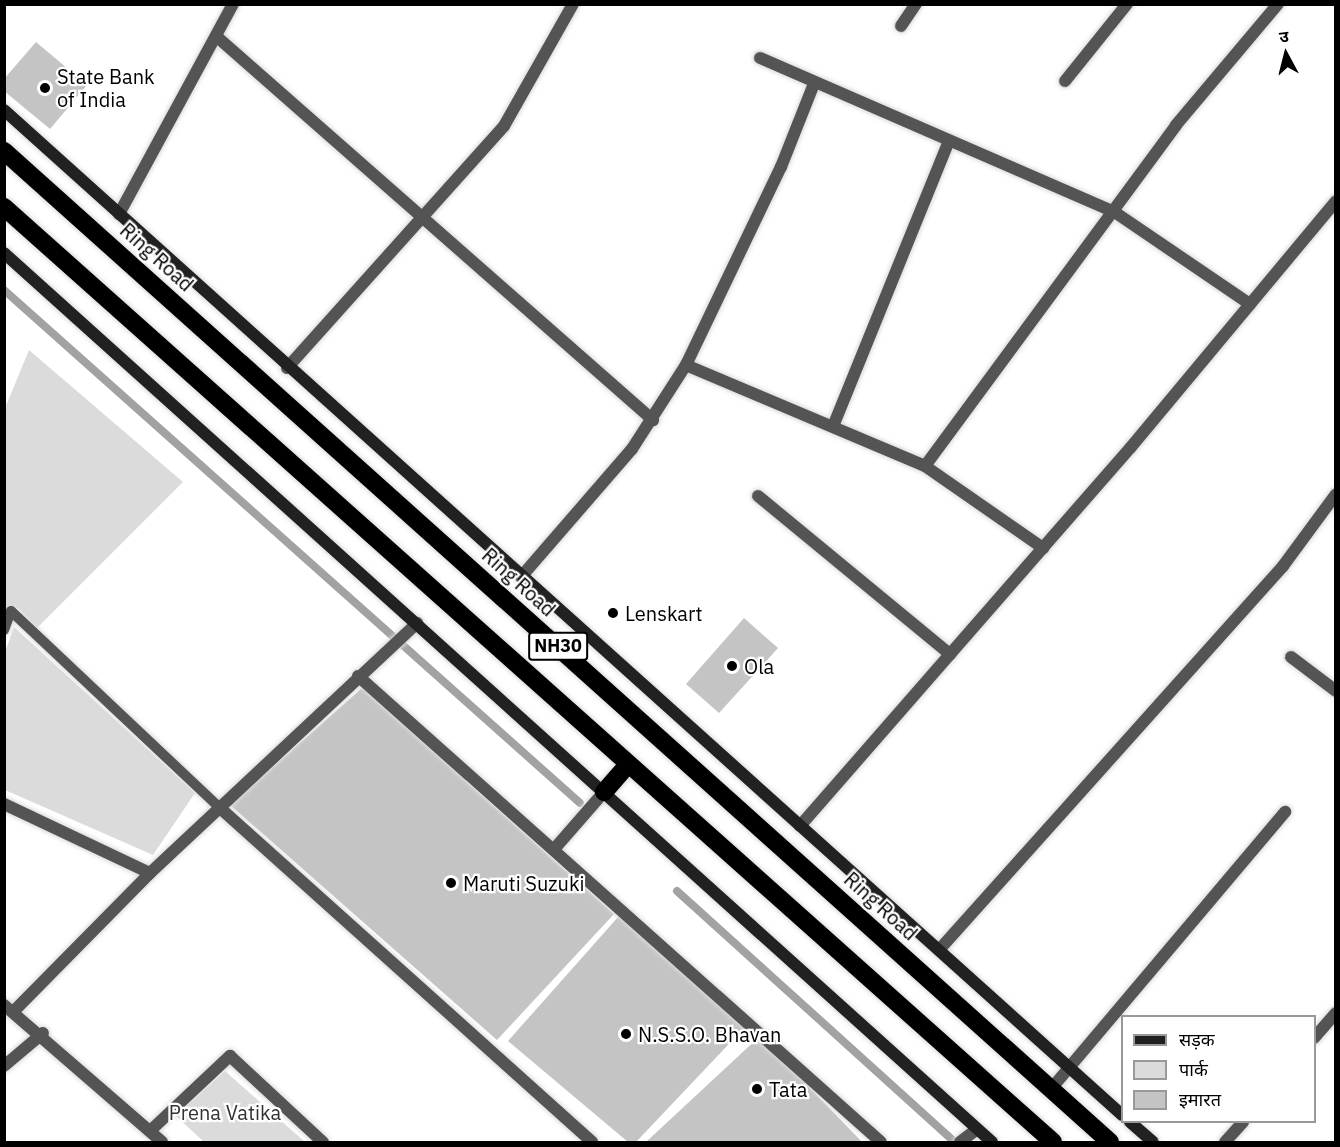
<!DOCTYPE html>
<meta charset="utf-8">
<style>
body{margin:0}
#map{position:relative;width:1340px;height:1147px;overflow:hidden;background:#fff;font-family:"IBM Plex Sans","Noto Sans Devanagari",sans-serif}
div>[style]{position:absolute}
.green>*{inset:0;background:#dbdbdb}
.stream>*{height:8px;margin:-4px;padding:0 4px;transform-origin:4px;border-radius:4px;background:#a2a2a2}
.building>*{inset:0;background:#c4c4c4}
.roads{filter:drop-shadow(0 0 2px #dbdbdb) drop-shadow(0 0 2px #dbdbdb)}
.lane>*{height:10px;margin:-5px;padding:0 5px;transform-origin:5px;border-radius:5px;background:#545454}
.street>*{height:12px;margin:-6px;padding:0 6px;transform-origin:6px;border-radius:6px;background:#545454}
.secondary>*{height:12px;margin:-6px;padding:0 6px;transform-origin:6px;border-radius:6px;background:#212121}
.highway>*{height:18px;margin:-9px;padding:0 9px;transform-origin:9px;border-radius:9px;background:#000}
.dots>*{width:16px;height:16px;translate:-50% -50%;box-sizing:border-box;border:3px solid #fff;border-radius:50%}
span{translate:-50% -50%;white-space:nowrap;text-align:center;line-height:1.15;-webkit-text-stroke:4.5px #fff;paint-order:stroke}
.shield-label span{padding:2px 4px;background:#fff;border:2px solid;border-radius:4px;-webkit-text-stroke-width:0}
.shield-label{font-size:18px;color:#000;font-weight:700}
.poi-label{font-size:20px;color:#000}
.left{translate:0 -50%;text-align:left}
.street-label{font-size:20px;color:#000}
.park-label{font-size:20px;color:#323232}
.frame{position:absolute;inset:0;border:6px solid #000;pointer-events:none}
.legend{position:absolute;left:1121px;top:1015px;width:195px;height:108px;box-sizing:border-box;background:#fff;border:2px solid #999;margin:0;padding:8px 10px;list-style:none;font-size:18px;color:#000}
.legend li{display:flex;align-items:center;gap:12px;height:30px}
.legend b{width:30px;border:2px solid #999}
.north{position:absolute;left:1256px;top:24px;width:60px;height:60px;-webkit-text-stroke:4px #fff;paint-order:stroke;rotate:353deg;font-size:16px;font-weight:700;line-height:24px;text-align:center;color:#000}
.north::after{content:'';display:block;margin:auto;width:21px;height:27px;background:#000;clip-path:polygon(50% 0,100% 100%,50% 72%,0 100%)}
</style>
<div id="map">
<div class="green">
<div style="clip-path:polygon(29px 350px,183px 482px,37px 628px,18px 608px,5px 610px,5px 408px)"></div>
<div style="clip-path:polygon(14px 627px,195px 793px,153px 855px,5px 790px,5px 652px)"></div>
<div style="clip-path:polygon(225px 1071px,305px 1142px,204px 1142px,176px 1116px)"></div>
</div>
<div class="stream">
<div style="left:4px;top:290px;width:771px;rotate:41.69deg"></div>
<div style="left:677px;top:891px;width:375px;rotate:42.1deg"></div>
</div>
<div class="building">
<div style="clip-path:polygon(36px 42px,87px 85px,50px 129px,4px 91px,4px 79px)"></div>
<div style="clip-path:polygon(744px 618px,778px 648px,719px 713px,686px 684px)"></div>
<div style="clip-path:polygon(362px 688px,614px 914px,497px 1040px,230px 805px)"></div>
<div style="clip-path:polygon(619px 916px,745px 1027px,636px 1142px,628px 1142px,508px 1041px)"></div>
<div style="clip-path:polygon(760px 1036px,862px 1142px,646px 1142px)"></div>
</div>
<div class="roads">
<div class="lane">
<div style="left:4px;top:630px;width:20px;rotate:-70deg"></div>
<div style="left:11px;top:611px;width:287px;rotate:43.3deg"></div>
</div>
<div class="street">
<div style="left:901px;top:26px;width:27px;rotate:-56deg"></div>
<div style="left:216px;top:36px;width:582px;rotate:41.31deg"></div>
<div style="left:760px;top:58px;width:388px;rotate:23.5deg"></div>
<div style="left:1116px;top:213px;width:162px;rotate:34.2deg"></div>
<div style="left:1065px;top:81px;width:99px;rotate:-51.2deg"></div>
<div style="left:119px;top:214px;width:239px;rotate:-61.5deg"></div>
<div style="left:686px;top:365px;width:259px;rotate:22.9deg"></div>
<div style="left:925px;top:466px;width:144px;rotate:34.8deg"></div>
<div style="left:287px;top:368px;width:325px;rotate:-48.1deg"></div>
<div style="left:504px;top:126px;width:140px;rotate:-60.5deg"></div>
<div style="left:834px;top:424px;width:303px;rotate:-67.9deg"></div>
<div style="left:925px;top:466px;width:423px;rotate:-53.6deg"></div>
<div style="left:1176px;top:125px;width:158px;rotate:-49.9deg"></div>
<div style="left:758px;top:496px;width:249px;rotate:39.5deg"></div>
<div style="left:521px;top:577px;width:169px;rotate:-49.1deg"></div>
<div style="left:632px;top:449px;width:100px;rotate:-57.3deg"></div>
<div style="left:686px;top:365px;width:220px;rotate:-64.4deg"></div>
<div style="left:781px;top:167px;width:87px;rotate:-68.4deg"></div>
<div style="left:1291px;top:657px;width:56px;rotate:37.1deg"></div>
<div style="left:358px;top:676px;width:700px;rotate:41.7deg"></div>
<div style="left:4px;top:804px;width:161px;rotate:25.3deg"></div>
<div style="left:220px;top:808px;width:500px;rotate:41.9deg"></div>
<div style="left:800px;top:826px;width:503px;rotate:-48.87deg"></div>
<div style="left:1131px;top:447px;width:320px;rotate:-50.2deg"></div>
<div style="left:556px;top:847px;width:73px;rotate:-48.9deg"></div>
<div style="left:939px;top:950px;width:516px;rotate:-48.14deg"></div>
<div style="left:1283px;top:566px;width:89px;rotate:-53.6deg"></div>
<div style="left:4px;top:1005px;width:209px;rotate:40.9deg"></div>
<div style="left:14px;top:1011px;width:194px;rotate:-45.4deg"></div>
<div style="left:150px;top:873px;width:366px;rotate:-43.1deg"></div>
<div style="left:1314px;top:1038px;width:33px;rotate:-49deg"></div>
<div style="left:4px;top:1066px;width:51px;rotate:-40.2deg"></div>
<div style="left:1051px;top:1089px;width:363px;rotate:-49.8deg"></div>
<div style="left:150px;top:1131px;width:110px;rotate:-43.2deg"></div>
<div style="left:230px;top:1056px;width:127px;rotate:42.8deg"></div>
<div style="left:960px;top:1142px;width:21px;rotate:-37deg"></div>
<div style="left:1225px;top:1142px;width:27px;rotate:-48deg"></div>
</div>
<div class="secondary">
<div style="left:4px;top:110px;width:1503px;rotate:41.95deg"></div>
<div style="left:4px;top:253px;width:1329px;rotate:41.98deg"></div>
<div style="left:1130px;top:1122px;width:30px;rotate:41deg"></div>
</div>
<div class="highway">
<div style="left:4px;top:151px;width:1485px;rotate:41.86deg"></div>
<div style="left:4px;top:207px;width:1405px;rotate:41.71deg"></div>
<div style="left:604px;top:792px;width:37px;rotate:-49deg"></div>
</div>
</div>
<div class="dots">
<div style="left:45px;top:88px;background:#000"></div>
<div style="left:613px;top:613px;background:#000"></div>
<div style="left:732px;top:666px;background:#000"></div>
<div style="left:451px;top:883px;background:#000"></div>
<div style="left:626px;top:1034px;background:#000"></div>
<div style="left:757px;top:1089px;background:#000"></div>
</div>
<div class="shield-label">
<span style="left:558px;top:646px">NH30</span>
</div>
<div class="poi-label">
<span class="left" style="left:57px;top:88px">State Bank<br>of India</span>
<span class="left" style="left:625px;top:613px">Lenskart</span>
<span class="left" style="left:744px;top:666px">Ola</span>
<span class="left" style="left:463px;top:883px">Maruti Suzuki</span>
<span class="left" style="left:638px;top:1034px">N.S.S.O. Bhavan</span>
<span class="left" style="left:769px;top:1089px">Tata</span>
</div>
<div class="street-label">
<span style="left:157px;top:257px;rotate:42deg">Ring Road</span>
<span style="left:519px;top:582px;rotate:42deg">Ring Road</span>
<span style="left:881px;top:906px;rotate:42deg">Ring Road</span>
</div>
<div class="park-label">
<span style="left:225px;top:1112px">Prena Vatika</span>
</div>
<div class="frame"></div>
<ul class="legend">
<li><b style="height:8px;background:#212121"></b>सड़क</li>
<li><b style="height:16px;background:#dbdbdb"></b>पार्क</li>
<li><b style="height:16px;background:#c4c4c4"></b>इमारत</li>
</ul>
<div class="north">उ</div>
</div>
